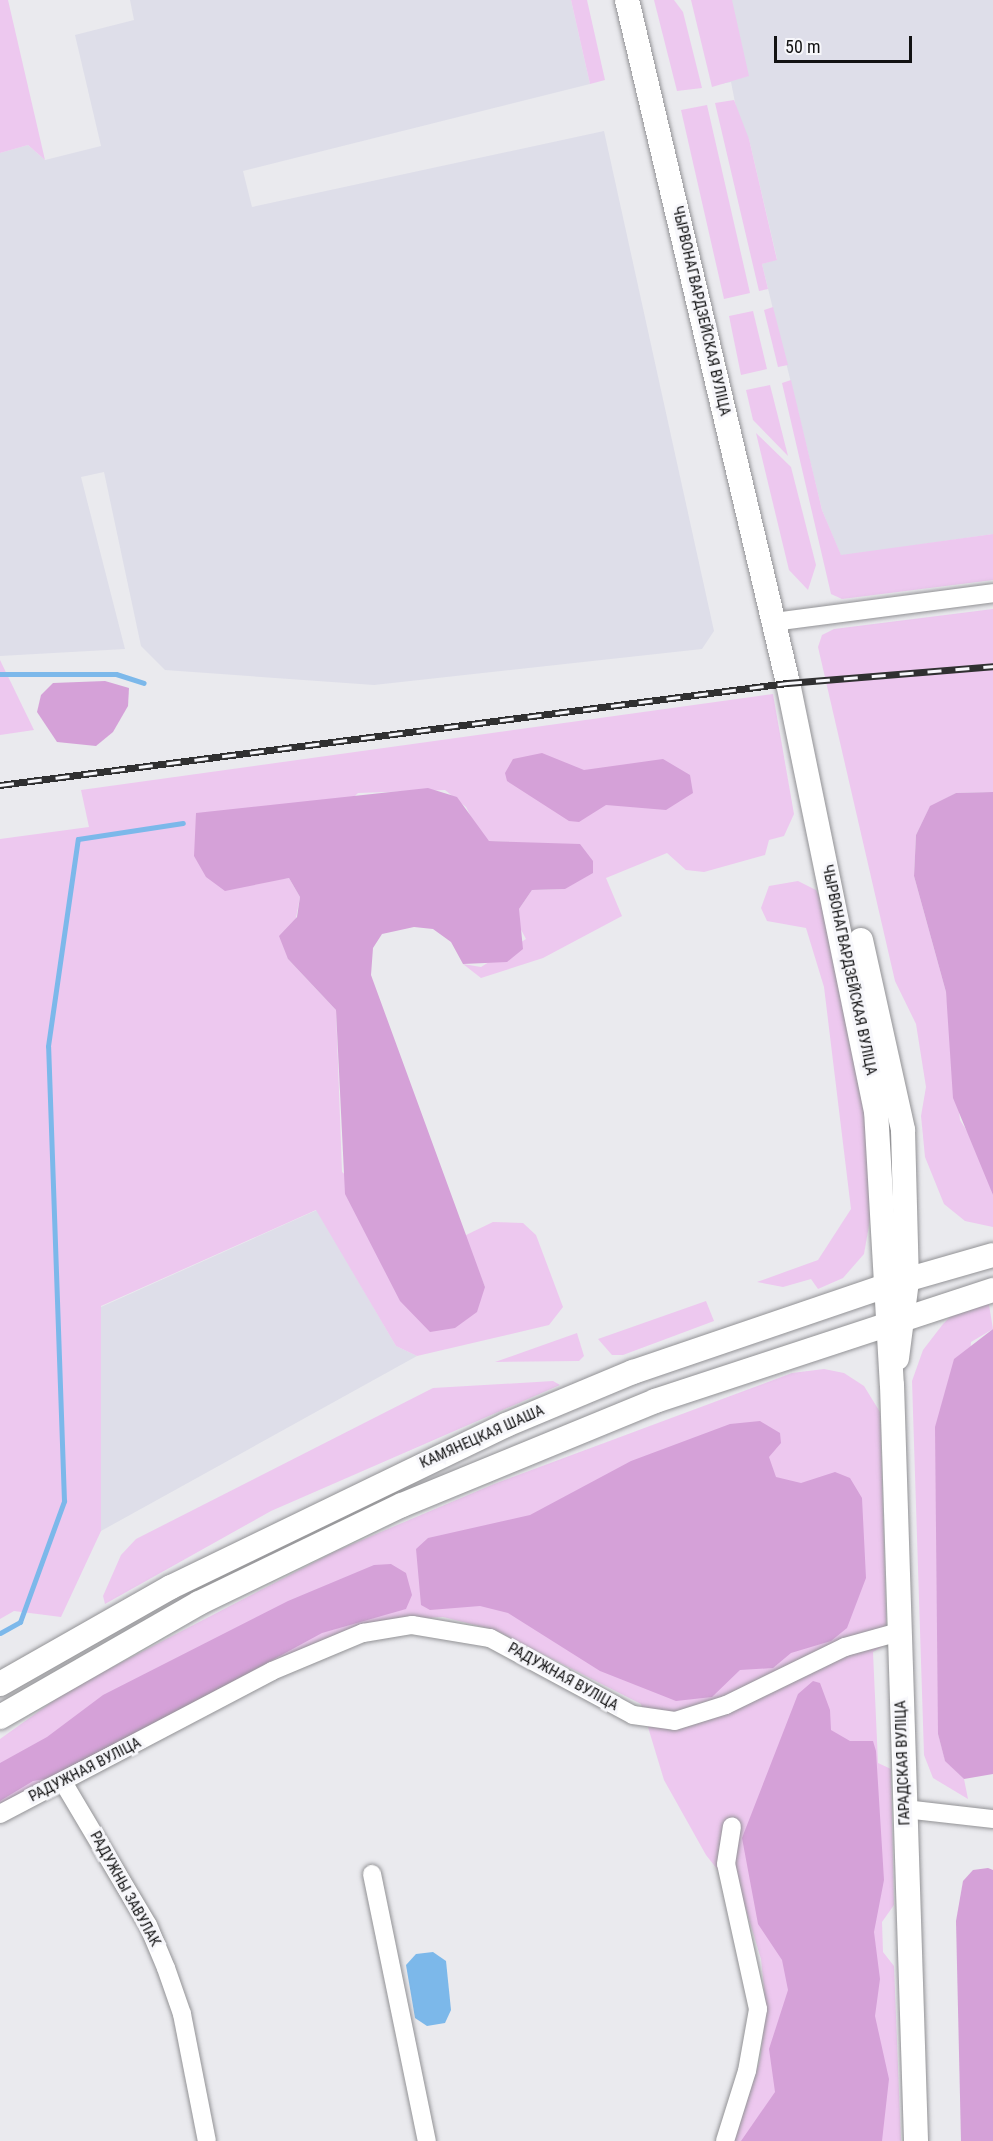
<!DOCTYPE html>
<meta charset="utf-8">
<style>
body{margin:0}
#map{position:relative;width:993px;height:2141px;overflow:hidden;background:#eaeaee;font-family:"Roboto Condensed",sans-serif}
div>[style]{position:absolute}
.built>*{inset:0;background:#dedee9}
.green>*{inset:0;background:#edc8ef}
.forest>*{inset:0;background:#d5a1d8}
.water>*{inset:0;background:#7cb8ea}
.stream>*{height:5px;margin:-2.5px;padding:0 2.5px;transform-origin:2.5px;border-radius:2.5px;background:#7cb8ea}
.roads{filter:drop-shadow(0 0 2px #929295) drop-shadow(0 0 2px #929295)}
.minor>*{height:18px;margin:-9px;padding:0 9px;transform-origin:9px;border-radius:9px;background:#fff}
.major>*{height:24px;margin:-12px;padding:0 12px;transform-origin:12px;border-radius:12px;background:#fff}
.rail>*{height:7px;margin-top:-3.5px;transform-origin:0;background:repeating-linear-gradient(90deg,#f7f7fb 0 14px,#303031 0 28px);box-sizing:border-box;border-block:2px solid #303031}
span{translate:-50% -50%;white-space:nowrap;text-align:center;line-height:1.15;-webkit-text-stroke:6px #f7f7fb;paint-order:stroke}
.street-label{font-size:15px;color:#121213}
.scale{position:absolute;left:774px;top:36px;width:138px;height:27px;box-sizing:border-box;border:3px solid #121213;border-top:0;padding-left:8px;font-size:18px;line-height:21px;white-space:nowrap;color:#121213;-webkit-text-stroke:4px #f7f7fb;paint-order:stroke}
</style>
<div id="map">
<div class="built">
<div style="clip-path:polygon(130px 0,571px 0,590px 84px,243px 171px,252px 207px,604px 131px,714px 631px,702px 649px,374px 685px,165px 670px,141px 646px,104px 472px,81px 477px,125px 649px,0 656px,0 153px,28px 145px,45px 160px,101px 146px,75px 35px,134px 20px)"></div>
<div style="clip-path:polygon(701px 0,993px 0,993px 534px,841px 556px,822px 510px,762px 264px,777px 259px,749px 139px,740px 128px,731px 82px,720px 84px)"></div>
<div style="clip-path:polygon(317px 1210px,396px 1346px,417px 1356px,101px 1531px,101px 1307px)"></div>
</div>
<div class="green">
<div style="clip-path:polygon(0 0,8px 0,45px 160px,28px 145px,0 153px)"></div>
<div style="clip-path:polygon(571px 0,587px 0,605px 80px,590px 84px)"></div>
<div style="clip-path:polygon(654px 0,674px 0,683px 12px,702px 88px,677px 91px)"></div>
<div style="clip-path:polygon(691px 0,732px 0,749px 76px,712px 87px)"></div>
<div style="clip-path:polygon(734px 100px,749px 139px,777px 260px,762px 264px,768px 289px,759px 291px,715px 103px)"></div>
<div style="clip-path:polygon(707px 105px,750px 293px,724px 299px,681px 110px)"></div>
<div style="clip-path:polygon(773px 307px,788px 365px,778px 367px,764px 310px)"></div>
<div style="clip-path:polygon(753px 311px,767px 369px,741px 375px,729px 316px)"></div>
<div style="clip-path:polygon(791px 380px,822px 510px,841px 555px,993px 534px,993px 580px,842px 599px,831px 594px,782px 383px)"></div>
<div style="clip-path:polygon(770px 385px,788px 456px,753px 420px,746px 390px)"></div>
<div style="clip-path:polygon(756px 433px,791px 467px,816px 565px,808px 590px,789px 570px)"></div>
<div style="clip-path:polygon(993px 609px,993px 792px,956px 793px,930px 807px,916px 835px,914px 876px,946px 992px,960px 1120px,977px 1147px,993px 1195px,993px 1227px,965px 1221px,944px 1204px,925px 1157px,921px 1116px,926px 1087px,916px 1024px,895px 981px,818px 647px,822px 635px,834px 629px)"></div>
<div style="clip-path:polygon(0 660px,34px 730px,0 735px)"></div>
<div style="clip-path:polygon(773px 694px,794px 814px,784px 836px,769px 840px,765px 855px,704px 872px,686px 870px,667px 853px,606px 878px,622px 916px,543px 958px,481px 978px,463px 964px,481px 967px,526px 939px,518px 924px,519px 909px,532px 890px,565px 889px,512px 842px,489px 841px,480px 835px,466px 807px,445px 790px,358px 793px,267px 881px,289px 878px,300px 897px,288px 959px,336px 1010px,342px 1172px,485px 1287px,464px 1236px,493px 1222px,523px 1223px,536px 1235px,563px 1307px,549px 1325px,417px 1356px,396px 1346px,316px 1210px,101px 1306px,101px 1531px,61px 1617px,14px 1611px,0 1619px,0 839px,89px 827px,81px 790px)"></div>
<div style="clip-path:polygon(798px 881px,816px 890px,825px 907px,862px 1075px,872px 1208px,864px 1254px,843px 1278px,818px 1289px,811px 1279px,783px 1287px,757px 1282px,818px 1260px,851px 1209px,824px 987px,806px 928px,767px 921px,761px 908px,769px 886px)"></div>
<div style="clip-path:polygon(988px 1299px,993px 1329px,971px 1342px,938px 1734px,945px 1760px,964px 1779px,968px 1799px,933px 1778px,924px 1755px,912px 1381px,923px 1350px,943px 1324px,956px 1311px)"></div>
<div style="clip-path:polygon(706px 1301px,714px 1321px,623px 1355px,612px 1355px,598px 1339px)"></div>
<div style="clip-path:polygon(577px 1333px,584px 1356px,579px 1361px,495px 1362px)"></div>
<div style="clip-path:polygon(824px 1369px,844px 1373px,864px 1386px,880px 1412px,887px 1644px,873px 1652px,878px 1763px,891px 1769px,894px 1905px,882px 1922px,883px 1952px,894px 1966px,901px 2141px,734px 2141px,760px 2060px,766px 2008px,761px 1959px,744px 1903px,706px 1855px,664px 1780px,641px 1704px,495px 1630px,443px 1617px,394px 1620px,0 1806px,0 1739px,70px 1689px,336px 1551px,494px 1484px,792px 1373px)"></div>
<div style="clip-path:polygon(553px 1381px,560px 1385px,271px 1511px,105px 1604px,103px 1596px,121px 1555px,136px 1539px,433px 1388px)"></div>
</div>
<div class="forest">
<div style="clip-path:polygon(105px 681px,129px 688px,128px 706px,113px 732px,96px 746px,57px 742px,37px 712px,41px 695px,53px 683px)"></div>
<div style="clip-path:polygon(542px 753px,584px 770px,663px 759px,690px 775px,693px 793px,666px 810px,606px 805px,579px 822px,569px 821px,507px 781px,505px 773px,513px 759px)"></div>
<div style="clip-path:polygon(428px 788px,457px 797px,489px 841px,580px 844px,593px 861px,593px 873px,565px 889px,532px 890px,519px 909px,523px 949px,507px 962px,463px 964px,451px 942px,433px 929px,414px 927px,382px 934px,373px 948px,371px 975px,485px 1287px,477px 1312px,455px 1328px,430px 1332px,400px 1301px,345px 1194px,336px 1010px,288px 959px,279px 936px,297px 917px,300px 897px,289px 878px,225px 891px,206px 877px,194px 856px,196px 813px)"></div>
<div style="clip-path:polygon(993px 792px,993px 1195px,953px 1098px,946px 992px,914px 876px,916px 835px,930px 806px,956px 793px)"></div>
<div style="clip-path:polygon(993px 1329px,993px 1774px,964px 1779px,945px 1761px,938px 1734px,935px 1427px,954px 1359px)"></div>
<div style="clip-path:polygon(760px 1421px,780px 1433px,781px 1443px,769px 1457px,776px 1477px,801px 1483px,835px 1472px,850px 1478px,862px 1498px,866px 1578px,847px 1628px,831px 1641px,791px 1653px,773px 1668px,740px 1670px,712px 1697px,676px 1701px,600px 1671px,508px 1613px,480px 1606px,430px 1610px,421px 1605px,416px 1549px,428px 1538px,530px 1515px,631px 1461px,730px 1424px)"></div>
<div style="clip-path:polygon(391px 1564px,406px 1573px,412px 1595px,406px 1609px,322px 1633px,57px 1777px,33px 1781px,0 1801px,0 1763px,47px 1737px,103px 1695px,288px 1601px,374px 1565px)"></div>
<div style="clip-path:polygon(813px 1681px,820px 1683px,830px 1710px,831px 1730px,850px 1741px,873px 1741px,876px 1751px,884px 1880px,874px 1932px,880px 1979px,875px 2016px,889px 2079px,882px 2141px,741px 2141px,775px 2092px,769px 2049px,788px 1990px,782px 1960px,758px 1924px,742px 1838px,798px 1694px)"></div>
<div style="clip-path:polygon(988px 1868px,993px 1870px,993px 2141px,961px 2141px,956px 1921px,963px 1881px,973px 1870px)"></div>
</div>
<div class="water">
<div style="clip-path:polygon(433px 1952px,446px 1961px,451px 2010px,445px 2023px,427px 2026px,415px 2018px,406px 1965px,416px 1954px)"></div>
</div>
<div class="stream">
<div style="left:0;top:674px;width:116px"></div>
<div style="left:116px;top:674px;width:29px;rotate:18deg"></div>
<div style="left:0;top:1633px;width:23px;rotate:-29deg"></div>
<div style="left:20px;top:1622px;width:129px;rotate:-70deg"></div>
<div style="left:64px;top:1501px;width:455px;rotate:-92deg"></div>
<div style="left:48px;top:1046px;width:209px;rotate:-81.8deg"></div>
<div style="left:78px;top:839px;width:106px;rotate:-8.7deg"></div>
</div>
<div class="roads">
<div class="minor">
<div style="left:774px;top:622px;width:221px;rotate:-7.5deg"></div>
<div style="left:63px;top:1782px;width:166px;rotate:59.3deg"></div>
<div style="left:148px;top:1925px;width:47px;rotate:67.3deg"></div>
<div style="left:166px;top:1968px;width:49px;rotate:70.8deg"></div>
<div style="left:182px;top:2014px;width:129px;rotate:78.9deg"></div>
<div style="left:905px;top:1809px;width:89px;rotate:6.5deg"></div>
<div style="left:0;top:1814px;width:307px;rotate:-27.7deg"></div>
<div style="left:272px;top:1671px;width:99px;rotate:-22.7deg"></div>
<div style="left:363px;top:1633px;width:50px;rotate:-9.3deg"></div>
<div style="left:412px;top:1625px;width:79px;rotate:9.5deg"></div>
<div style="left:490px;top:1638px;width:162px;rotate:28.3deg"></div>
<div style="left:633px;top:1715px;width:42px;rotate:8.1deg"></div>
<div style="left:675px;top:1721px;width:53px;rotate:-17.4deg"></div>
<div style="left:726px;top:1705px;width:132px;rotate:-26deg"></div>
<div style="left:845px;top:1647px;width:56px;rotate:-15.5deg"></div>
<div style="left:372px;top:1874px;width:273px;rotate:78.4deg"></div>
<div style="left:725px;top:2141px;width:73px;rotate:-72.6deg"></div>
<div style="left:747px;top:2071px;width:63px;rotate:-79.9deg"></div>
<div style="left:758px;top:2009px;width:148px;rotate:-102.4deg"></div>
<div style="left:726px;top:1864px;width:38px;rotate:-81deg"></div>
</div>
<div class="major">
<div style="left:627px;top:0;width:702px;rotate:76.74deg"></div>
<div style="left:788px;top:683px;width:436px;rotate:78.4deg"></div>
<div style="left:876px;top:1110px;width:275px;rotate:86.7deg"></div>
<div style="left:892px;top:1385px;width:756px;rotate:88.18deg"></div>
<div style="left:861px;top:940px;width:195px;rotate:77.5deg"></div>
<div style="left:903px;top:1130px;width:151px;rotate:88.5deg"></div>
<div style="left:907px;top:1281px;width:78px;rotate:97.4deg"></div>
<div style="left:0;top:1684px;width:197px;rotate:-29.6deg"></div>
<div style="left:171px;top:1587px;width:372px;rotate:-25.8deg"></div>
<div style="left:506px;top:1425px;width:138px;rotate:-22.7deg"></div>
<div style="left:633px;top:1372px;width:266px;rotate:-18.8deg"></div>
<div style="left:885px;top:1286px;width:112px;rotate:-16deg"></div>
<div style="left:0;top:1717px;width:229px;rotate:-29.8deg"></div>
<div style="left:199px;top:1603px;width:225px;rotate:-25.8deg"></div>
<div style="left:402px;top:1505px;width:274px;rotate:-22.3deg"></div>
<div style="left:655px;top:1401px;width:356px;rotate:-18.2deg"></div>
</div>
</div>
<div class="rail">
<div style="left:0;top:785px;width:795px;rotate:-7.38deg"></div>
<div style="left:788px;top:683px;width:206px;rotate:-4.7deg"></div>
</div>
<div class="street-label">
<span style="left:701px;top:311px;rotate:77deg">ЧЫРВОНАГВАРДЗЕЙСКАЯ ВУЛІЦА</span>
<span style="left:849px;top:970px;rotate:78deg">ЧЫРВОНАГВАРДЗЕЙСКАЯ ВУЛІЦА</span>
<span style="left:482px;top:1437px;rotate:-24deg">КАМЯНЕЦКАЯ ШАША</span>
<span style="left:563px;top:1677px;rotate:29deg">РАДУЖНАЯ ВУЛІЦА</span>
<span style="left:903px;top:1763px;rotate:-92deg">ГАРАДСКАЯ ВУЛІЦА</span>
<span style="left:85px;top:1770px;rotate:-27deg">РАДУЖНАЯ ВУЛІЦА</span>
<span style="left:125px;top:1889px;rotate:61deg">РАДУЖНЫ ЗАВУЛАК</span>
</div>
<div class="scale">50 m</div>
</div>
